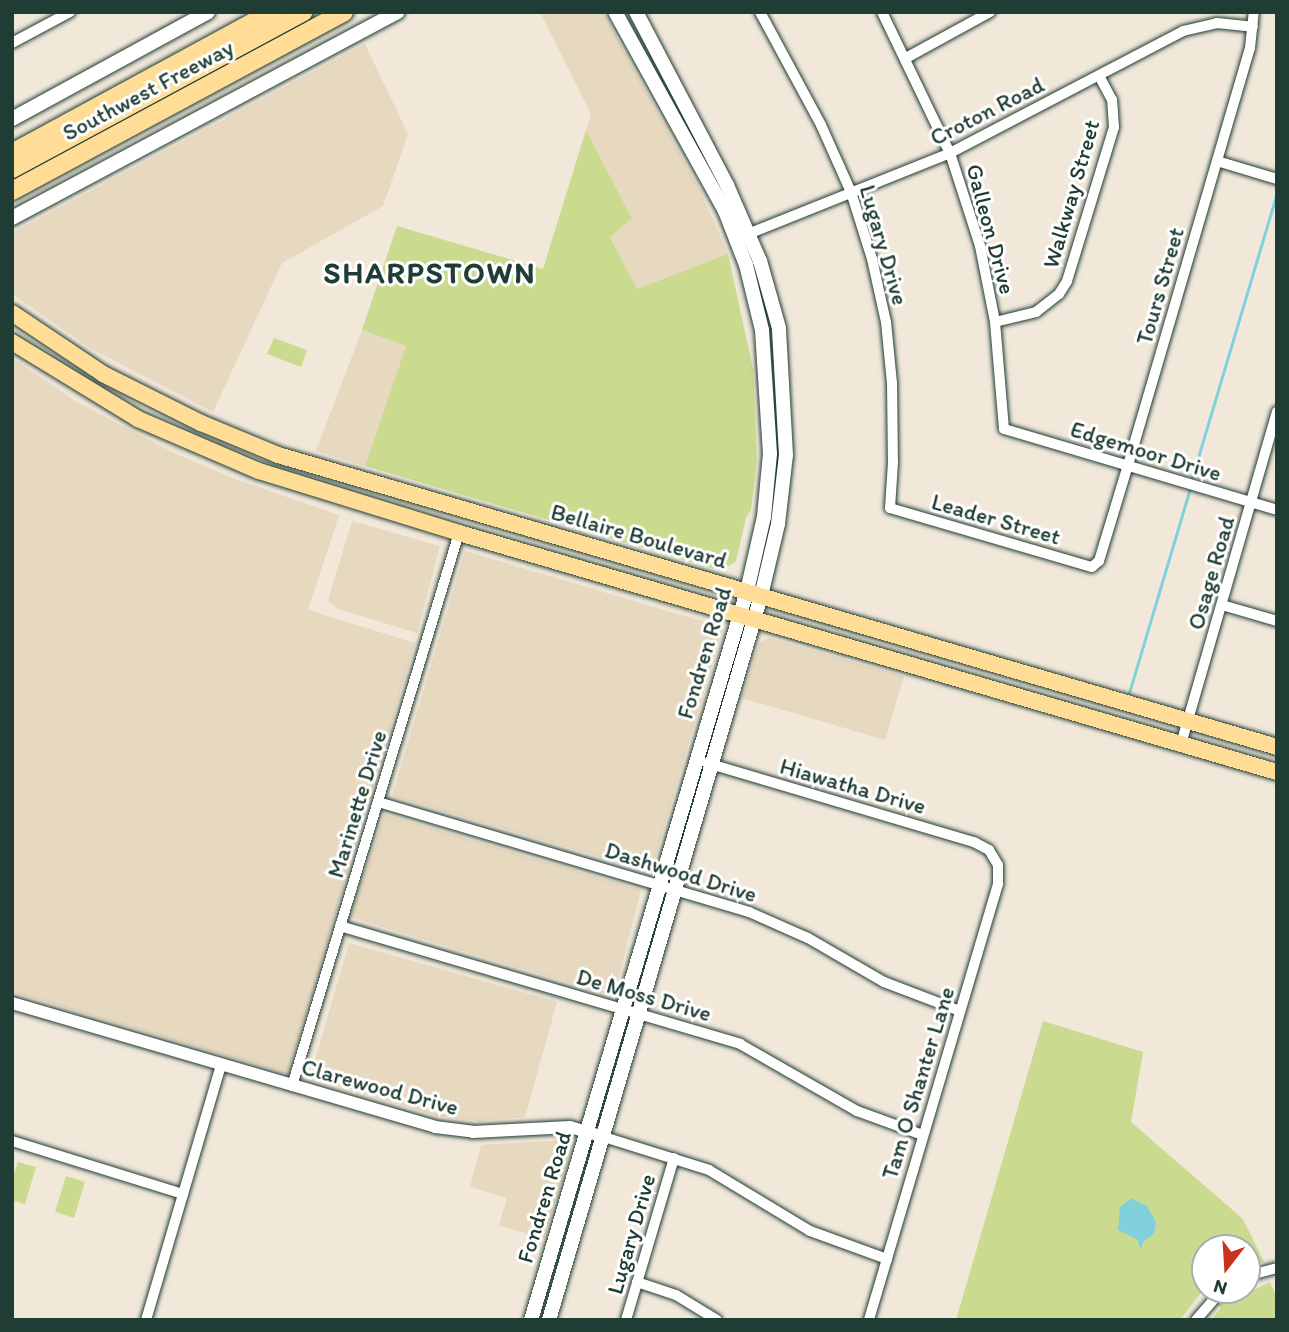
<!DOCTYPE html>
<style>
body{margin:0}
#map{position:relative;width:1289px;height:1332px;overflow:hidden;background:#f1e8da;font-family:Itim,sans-serif}
div>[style]{position:absolute}
.built>*{inset:0;background:#e7d8c0}
.green>*{inset:0;background:#cadb8f}
.water>*{inset:0;background:#80d1db}
.stream>*{height:2.5px;margin:-1.25px;padding:0 1.25px;transform-origin:1.25px;border-radius:1.25px;background:#80d1db}
.roads{filter:drop-shadow(0 0 2px #1f3d34) drop-shadow(0 0 2px #1f3d34)}
.minor>*{height:10px;margin:-5px;padding:0 5px;transform-origin:5px;border-radius:5px;background:#fff}
.tertiary>*{height:12px;margin:-6px;padding:0 6px;transform-origin:6px;border-radius:6px;background:#fff}
.secondary>*{height:14px;margin:-7px;padding:0 7px;transform-origin:7px;border-radius:7px;background:#fff}
.primary>*{height:16px;margin:-8px;padding:0 8px;transform-origin:8px;border-radius:8px;background:#ffdd96}
.motorway>*{height:18px;margin:-9px;padding:0 9px;transform-origin:9px;border-radius:9px;background:#ffdd96}
span{translate:-50% -50%;white-space:nowrap;text-align:center;line-height:1.15;-webkit-text-stroke:6px #fff;paint-order:stroke}
.street-label{font-size:23px;color:#1f3d34}
.district-label{font-size:30px;color:#1f3d34;font-weight:700;letter-spacing:2px}
.frame{position:absolute;inset:0;border:14px solid #1f3d34;pointer-events:none}
.north{position:absolute;left:1191px;top:1234px;width:70px;height:70px;box-sizing:border-box;background:#fff;border:2px solid #a5b1ae;border-radius:50%;rotate:197deg;font-size:19px;font-weight:700;line-height:28px;text-align:center;color:#1f3d34}
.north::after{content:'';display:block;margin:auto;width:24px;height:32px;background:#c8321e;clip-path:polygon(50% 0,100% 100%,50% 72%,0 100%)}
</style>
<div id="map">
<div class="built">
<div style="clip-path:polygon(540px 12px,603px 12px,701px 192px,728px 254px,637px 290px,610px 236px,632px 217px,586px 130px,591px 114px)"></div>
<div style="clip-path:polygon(365px 44px,408px 134px,383px 206px,282px 263px,213px 412px,90px 348px,12px 294px,12px 233px)"></div>
<div style="clip-path:polygon(362px 330px,406px 346px,365px 466px,316px 451px)"></div>
<div style="clip-path:polygon(12px 358px,77px 402px,174px 453px,238px 480px,339px 515px,308px 610px,415px 643px,288px 1074px,12px 992px)"></div>
<div style="clip-path:polygon(352px 521px,440px 546px,417px 633px,338px 609px,328px 600px)"></div>
<div style="clip-path:polygon(465px 551px,715px 625px,722px 630px,652px 869px,648px 871px,392px 796px)"></div>
<div style="clip-path:polygon(769px 638px,904px 676px,885px 740px,742px 698px,759px 644px)"></div>
<div style="clip-path:polygon(384px 814px,641px 890px,615px 991px,606px 994px,350px 917px)"></div>
<div style="clip-path:polygon(349px 943px,557px 1002px,525px 1117px,479px 1121px,437px 1116px,310px 1077px)"></div>
<div style="clip-path:polygon(566px 1140px,571px 1149px,544px 1239px,499px 1225px,507px 1198px,470px 1187px,481px 1145px)"></div>
</div>
<div class="green">
<div style="clip-path:polygon(586px 130px,632px 218px,610px 237px,637px 289px,728px 254px,753px 369px,757px 460px,751px 510px,746px 518px,736px 561px,722px 571px,365px 466px,406px 346px,362px 330px,397px 226px,543px 269px)"></div>
<div style="clip-path:polygon(274px 338px,307px 350px,301px 367px,267px 354px)"></div>
<div style="clip-path:polygon(1043px 1021px,1143px 1052px,1131px 1122px,1243px 1219px,1264px 1262px,1247px 1264px,1247px 1248px,1205px 1248px,1205px 1290px,1213px 1290px,1227px 1303px,1270px 1282px,1277px 1298px,1277px 1320px,1211px 1320px,1221px 1308px,1203px 1290px,1180px 1320px,956px 1320px)"></div>
<div style="clip-path:polygon(18px 1162px,36px 1167px,25px 1204px,12px 1200px,12px 1180px)"></div>
<div style="clip-path:polygon(66px 1176px,85px 1182px,74px 1218px,55px 1212px)"></div>
</div>
<div class="water">
<div style="clip-path:polygon(1131px 1198px,1147px 1206px,1156px 1222px,1154px 1234px,1143px 1242px,1141px 1249px,1137px 1239px,1118px 1230px,1120px 1207px)"></div>
</div>
<div class="stream">
<div style="left:1191px;top:481px;width:301px;rotate:-73.4deg"></div>
<div style="left:1129px;top:693px;width:214px;rotate:-73.4deg"></div>
</div>
<div class="roads">
<div class="minor">
<div style="left:760px;top:12px;width:128px;rotate:61.6deg"></div>
<div style="left:821px;top:125px;width:73px;rotate:65.9deg"></div>
<div style="left:851px;top:192px;width:70px;rotate:72.6deg"></div>
<div style="left:872px;top:259px;width:65px;rotate:77.5deg"></div>
<div style="left:886px;top:322px;width:61px;rotate:84.4deg"></div>
<div style="left:892px;top:383px;width:79px;rotate:89.3deg"></div>
<div style="left:893px;top:462px;width:46px;rotate:93.7deg"></div>
<div style="left:890px;top:508px;width:210px;rotate:16.3deg"></div>
<div style="left:1092px;top:567px;width:9px;rotate:-41deg"></div>
<div style="left:1099px;top:561px;width:100px;rotate:-73.2deg"></div>
<div style="left:1128px;top:465px;width:434px;rotate:-73.7deg"></div>
<div style="left:1250px;top:48px;width:36px;rotate:-84deg"></div>
<div style="left:882px;top:12px;width:157px;rotate:64.3deg"></div>
<div style="left:950px;top:153px;width:98px;rotate:72.1deg"></div>
<div style="left:980px;top:246px;width:77px;rotate:78.8deg"></div>
<div style="left:995px;top:322px;width:107px;rotate:85.2deg"></div>
<div style="left:1004px;top:429px;width:285px;rotate:16.5deg"></div>
<div style="left:12px;top:43px;width:66px;rotate:-28.1deg"></div>
<div style="left:906px;top:58px;width:96px;rotate:-28.7deg"></div>
<div style="left:1217px;top:161px;width:63px;rotate:16.7deg"></div>
<div style="left:743px;top:236px;width:223px;rotate:-21.8deg"></div>
<div style="left:950px;top:153px;width:263px;rotate:-27.6deg"></div>
<div style="left:1183px;top:31px;width:35px;rotate:-13deg"></div>
<div style="left:1217px;top:23px;width:36px;rotate:6deg"></div>
<div style="left:995px;top:322px;width:42px;rotate:-13.7deg"></div>
<div style="left:1036px;top:312px;width:29px;rotate:-38deg"></div>
<div style="left:1059px;top:294px;width:15px;rotate:-58deg"></div>
<div style="left:1067px;top:281px;width:161px;rotate:-73deg"></div>
<div style="left:1114px;top:127px;width:27px;rotate:-94deg"></div>
<div style="left:1112px;top:100px;width:27px;rotate:-118deg"></div>
<div style="left:1222px;top:605px;width:57px;rotate:16.2deg"></div>
<div style="left:1181px;top:744px;width:346px;rotate:-73.9deg"></div>
<div style="left:707px;top:763px;width:278px;rotate:16.5deg"></div>
<div style="left:974px;top:842px;width:17px;rotate:28deg"></div>
<div style="left:989px;top:850px;width:17px;rotate:59deg"></div>
<div style="left:998px;top:865px;width:19px;rotate:90deg"></div>
<div style="left:998px;top:884px;width:455px;rotate:106.5deg"></div>
<div style="left:378px;top:802px;width:387px;rotate:16.5deg"></div>
<div style="left:749px;top:912px;width:64px;rotate:23.8deg"></div>
<div style="left:808px;top:938px;width:88px;rotate:30.1deg"></div>
<div style="left:884px;top:982px;width:81px;rotate:20.9deg"></div>
<div style="left:340px;top:926px;width:417px;rotate:16.4deg"></div>
<div style="left:740px;top:1044px;width:135px;rotate:29.8deg"></div>
<div style="left:857px;top:1111px;width:70px;rotate:20deg"></div>
<div style="left:292px;top:1086px;width:578px;rotate:-73.2deg"></div>
<div style="left:604px;top:1137px;width:110px;rotate:17.4deg"></div>
<div style="left:709px;top:1170px;width:118px;rotate:31.1deg"></div>
<div style="left:810px;top:1231px;width:82px;rotate:20deg"></div>
<div style="left:12px;top:1141px;width:179px;rotate:17.2deg"></div>
<div style="left:1247px;top:1276px;width:31px;rotate:-15deg"></div>
<div style="left:637px;top:1282px;width:41px;rotate:18.4deg"></div>
<div style="left:676px;top:1295px;width:48px;rotate:31.4deg"></div>
<div style="left:146px;top:1320px;width:266px;rotate:-73.6deg"></div>
<div style="left:626px;top:1320px;width:169px;rotate:-73.5deg"></div>
<div style="left:1196px;top:1320px;width:40px;rotate:-49deg"></div>
</div>
<div class="tertiary">
<div style="left:12px;top:1003px;width:441px;rotate:16.3deg"></div>
<div style="left:435px;top:1127px;width:38px;rotate:7deg"></div>
<div style="left:473px;top:1132px;width:97px;rotate:-3deg"></div>
<div style="left:570px;top:1127px;width:35px;rotate:16deg"></div>
</div>
<div class="secondary">
<div style="left:12px;top:119px;width:223px;rotate:-28.6deg"></div>
<div style="left:12px;top:218px;width:437px;rotate:-28.1deg"></div>
<div style="left:531px;top:1320px;width:760px;rotate:-73.5deg"></div>
<div style="left:747px;top:591px;width:76px;rotate:-77.1deg"></div>
<div style="left:764px;top:517px;width:63px;rotate:-84.6deg"></div>
<div style="left:770px;top:454px;width:124px;rotate:-93.7deg"></div>
<div style="left:762px;top:330px;width:67px;rotate:-103.8deg"></div>
<div style="left:746px;top:265px;width:58px;rotate:-111.3deg"></div>
<div style="left:725px;top:211px;width:227px;rotate:-118.9deg"></div>
<div style="left:549px;top:1320px;width:754px;rotate:-73.68deg"></div>
<div style="left:761px;top:596px;width:74px;rotate:-76.7deg"></div>
<div style="left:778px;top:524px;width:69px;rotate:-83.4deg"></div>
<div style="left:786px;top:455px;width:127px;rotate:-93.2deg"></div>
<div style="left:779px;top:328px;width:70px;rotate:-105.8deg"></div>
<div style="left:760px;top:261px;width:83px;rotate:-113.5deg"></div>
<div style="left:727px;top:185px;width:195px;rotate:-117.7deg"></div>
</div>
<div class="primary">
<div style="left:12px;top:313px;width:110px;rotate:33.8deg"></div>
<div style="left:103px;top:374px;width:110px;rotate:26.6deg"></div>
<div style="left:201px;top:423px;width:83px;rotate:22.6deg"></div>
<div style="left:278px;top:455px;width:1041px;rotate:16.29deg"></div>
<div style="left:12px;top:342px;width:148px;rotate:31.4deg"></div>
<div style="left:138px;top:419px;width:132px;rotate:23.3deg"></div>
<div style="left:259px;top:471px;width:209px;rotate:17.2deg"></div>
<div style="left:459px;top:533px;width:852px;rotate:16.29deg"></div>
</div>
<div class="motorway">
<div style="left:12px;top:153px;width:296px;rotate:-28.5deg"></div>
<div style="left:12px;top:169px;width:331px;rotate:-28.3deg"></div>
<div style="left:12px;top:191px;width:377px;rotate:-28.3deg"></div>
</div>
</div>
<div class="street-label">
<span style="left:148px;top:90px;rotate:-28deg">Southwest Freeway</span>
<span style="left:987px;top:111px;rotate:-27deg">Croton Road</span>
<span style="left:1071px;top:194px;rotate:-74deg">Walkway Street</span>
<span style="left:991px;top:229px;rotate:75deg">Galleon Drive</span>
<span style="left:884px;top:245px;rotate:74deg">Lugary Drive</span>
<span style="left:1160px;top:286px;rotate:-74deg">Tours Street</span>
<span style="left:1146px;top:451px;rotate:17deg">Edgemoor Drive</span>
<span style="left:996px;top:519px;rotate:16deg">Leader Street</span>
<span style="left:639px;top:536px;rotate:16deg">Bellaire Boulevard</span>
<span style="left:1211px;top:573px;rotate:-74deg">Osage Road</span>
<span style="left:704px;top:653px;rotate:-73deg">Fondren Road</span>
<span style="left:853px;top:786px;rotate:16deg">Hiawatha Drive</span>
<span style="left:357px;top:804px;rotate:-73deg">Marinette Drive</span>
<span style="left:681px;top:872px;rotate:17deg">Dashwood Drive</span>
<span style="left:644px;top:995px;rotate:16deg">De Moss Drive</span>
<span style="left:918px;top:1083px;rotate:-73deg">Tam O Shanter Lane</span>
<span style="left:380px;top:1087px;rotate:15deg">Clarewood Drive</span>
<span style="left:544px;top:1197px;rotate:-73deg">Fondren Road</span>
<span style="left:631px;top:1234px;rotate:-74deg">Lugary Drive</span>
</div>
<div class="district-label">
<span style="left:430px;top:273px">SHARPSTOWN</span>
</div>
<div class="frame"></div>
<div class="north">N</div>
</div>
